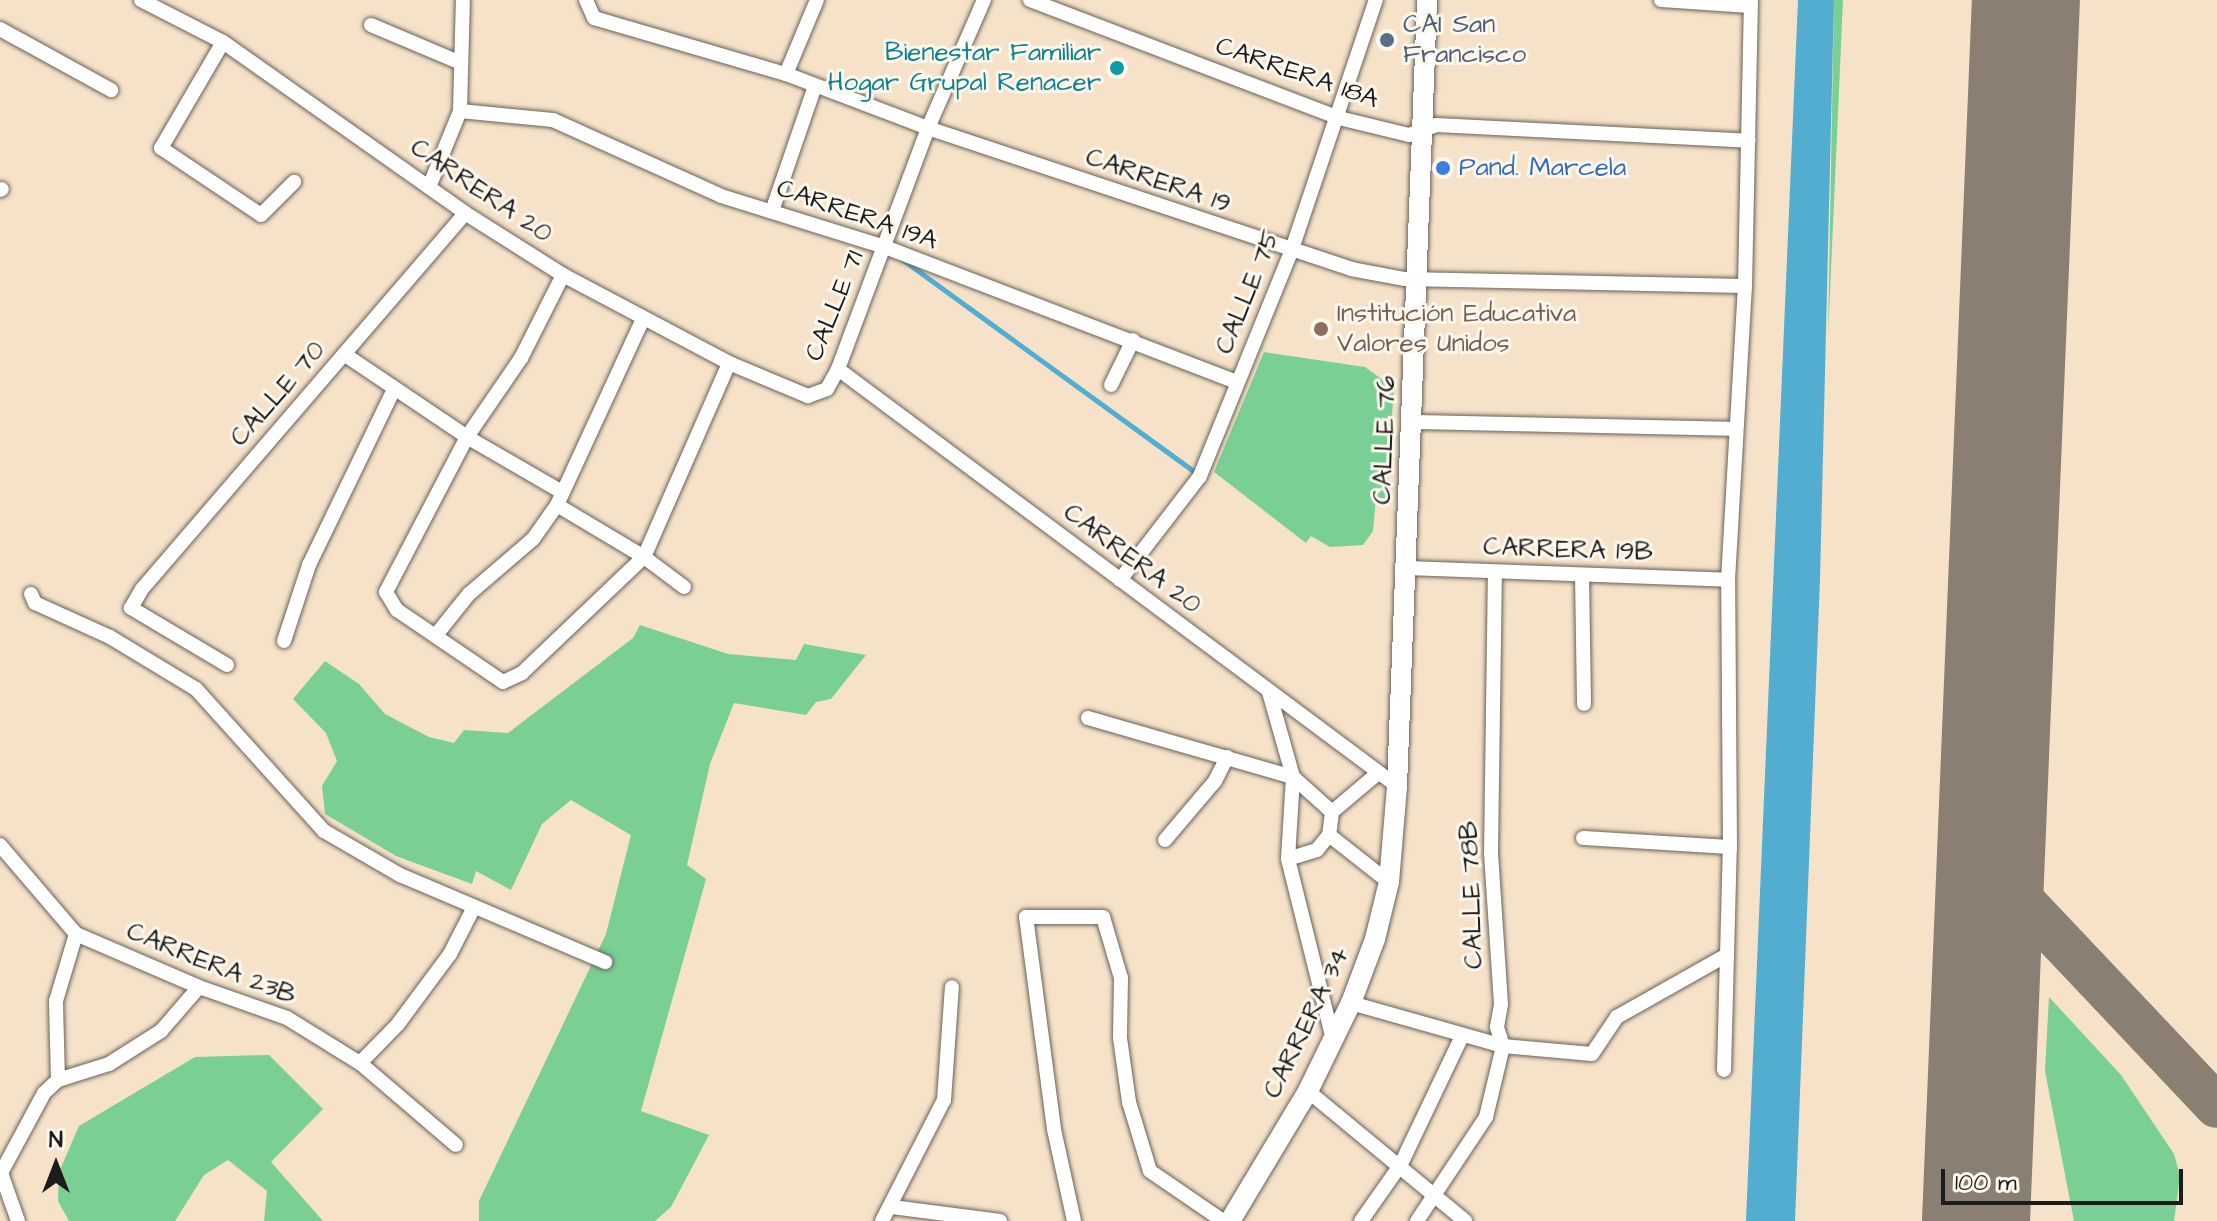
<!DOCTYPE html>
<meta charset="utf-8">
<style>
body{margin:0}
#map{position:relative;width:2217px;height:1221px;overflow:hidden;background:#f6e2c9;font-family:"Architects Daughter",sans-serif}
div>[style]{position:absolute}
.green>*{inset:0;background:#79cf94}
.water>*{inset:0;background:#53add1}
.stream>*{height:5px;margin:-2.5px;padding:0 2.5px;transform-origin:2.5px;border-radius:2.5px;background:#53add1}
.taxiway>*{height:44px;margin:-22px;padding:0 22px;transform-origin:22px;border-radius:22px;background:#897f72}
.runway>*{height:108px;margin:-54px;padding:0 54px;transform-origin:54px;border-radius:54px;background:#897f72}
.roads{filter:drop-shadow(0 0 2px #686159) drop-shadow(0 0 2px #686159)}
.street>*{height:14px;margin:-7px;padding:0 7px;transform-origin:7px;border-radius:7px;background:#fff}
.secondary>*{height:20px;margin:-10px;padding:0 10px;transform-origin:10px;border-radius:10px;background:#fff}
.dots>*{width:22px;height:22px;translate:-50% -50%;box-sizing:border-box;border:4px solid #fbf7ec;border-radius:50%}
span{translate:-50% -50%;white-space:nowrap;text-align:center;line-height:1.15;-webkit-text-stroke:6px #fbf7ec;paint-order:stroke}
.service-label{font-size:26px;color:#4e5e75}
.left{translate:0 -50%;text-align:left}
.culture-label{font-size:26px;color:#0d838f}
.right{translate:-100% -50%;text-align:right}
.street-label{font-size:26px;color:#1c1c1c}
.shop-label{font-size:26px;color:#366cbe}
.education-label{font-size:26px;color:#785e54}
.north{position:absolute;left:16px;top:1125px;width:80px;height:80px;-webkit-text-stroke:6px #fbf7ec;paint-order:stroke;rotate:0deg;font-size:22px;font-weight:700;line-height:32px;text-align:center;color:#1c1c1c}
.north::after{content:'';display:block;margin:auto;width:28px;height:36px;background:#1c1c1c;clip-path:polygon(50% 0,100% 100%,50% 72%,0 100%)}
.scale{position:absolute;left:1941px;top:1169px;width:242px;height:36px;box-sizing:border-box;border:4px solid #1c1c1c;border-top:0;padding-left:10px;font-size:24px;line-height:28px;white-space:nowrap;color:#1c1c1c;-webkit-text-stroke:6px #fbf7ec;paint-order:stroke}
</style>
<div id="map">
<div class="green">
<div style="clip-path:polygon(1834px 0,1843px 0,1828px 337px)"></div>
<div style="clip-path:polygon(1264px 352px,1365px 367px,1394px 388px,1386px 498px,1376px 498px,1373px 531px,1363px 545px,1330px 547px,1311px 536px,1306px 543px,1214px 472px)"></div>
<div style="clip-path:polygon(640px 625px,728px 654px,796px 660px,804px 644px,866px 655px,831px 699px,816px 702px,806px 715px,734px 703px,710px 764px,687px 865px,706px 879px,641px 1111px,709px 1135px,671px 1207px,655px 1221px,479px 1221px,479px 1201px,606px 934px,631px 835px,571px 800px,542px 824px,511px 890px,476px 871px,472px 884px,396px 856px,325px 814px,322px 786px,337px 761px,326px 733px,293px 699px,325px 661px,359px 684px,385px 714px,429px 737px,454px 743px,464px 730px,508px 733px,633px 638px)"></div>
<div style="clip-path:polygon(2049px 997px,2121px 1075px,2174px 1154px,2180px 1176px,2174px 1221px,2074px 1221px,2045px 1071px)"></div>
<div style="clip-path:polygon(269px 1055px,323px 1109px,271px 1162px,323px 1221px,264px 1221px,267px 1191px,228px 1160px,204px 1175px,175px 1221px,69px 1221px,58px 1201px,59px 1172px,79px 1126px,195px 1057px)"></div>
</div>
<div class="water">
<div style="clip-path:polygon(1798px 0,1834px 0,1820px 579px,1795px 1221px,1746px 1221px)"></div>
</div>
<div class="stream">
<div style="left:903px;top:260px;width:366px;rotate:36deg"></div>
</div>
<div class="taxiway">
<div style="left:1993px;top:835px;width:46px;rotate:74.7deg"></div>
<div style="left:2005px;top:879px;width:24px;rotate:52deg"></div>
<div style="left:2020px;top:898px;width:286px;rotate:46.6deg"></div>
</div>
<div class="runway">
<div style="left:1976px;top:1221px;width:1222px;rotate:-87.66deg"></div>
</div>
<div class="roads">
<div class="street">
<div style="left:141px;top:0;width:92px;rotate:27.1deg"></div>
<div style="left:223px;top:42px;width:296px;rotate:35.2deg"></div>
<div style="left:465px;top:213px;width:116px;rotate:32.3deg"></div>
<div style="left:563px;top:275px;width:188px;rotate:27.9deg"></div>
<div style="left:729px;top:363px;width:86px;rotate:22.7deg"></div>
<div style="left:808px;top:396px;width:20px;rotate:-20deg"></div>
<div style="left:827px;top:389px;width:23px;rotate:-61deg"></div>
<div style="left:838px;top:369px;width:257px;rotate:-69.5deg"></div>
<div style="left:928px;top:128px;width:140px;rotate:-66.4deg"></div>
<div style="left:586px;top:0;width:20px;rotate:66deg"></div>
<div style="left:594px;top:18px;width:200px;rotate:16.3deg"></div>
<div style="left:786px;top:74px;width:152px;rotate:20.8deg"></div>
<div style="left:928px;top:128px;width:446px;rotate:18.4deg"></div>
<div style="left:1351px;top:269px;width:55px;rotate:10.5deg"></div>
<div style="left:1405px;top:279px;width:340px;rotate:1.2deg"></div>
<div style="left:1030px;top:0;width:331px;rotate:20.9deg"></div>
<div style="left:1339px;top:118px;width:72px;rotate:13.7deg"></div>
<div style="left:1409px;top:135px;width:29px;rotate:-20deg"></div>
<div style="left:1436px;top:125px;width:313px;rotate:2.9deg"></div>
<div style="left:1661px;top:0;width:89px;rotate:3.9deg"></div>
<div style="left:371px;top:25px;width:98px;rotate:22.9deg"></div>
<div style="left:0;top:29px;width:127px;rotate:28.8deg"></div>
<div style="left:223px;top:42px;width:123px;rotate:120.3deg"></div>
<div style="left:161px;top:148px;width:120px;rotate:33.8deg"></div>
<div style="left:261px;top:215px;width:47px;rotate:-45deg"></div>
<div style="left:786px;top:74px;width:80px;rotate:-67.3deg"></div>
<div style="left:460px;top:111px;width:93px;rotate:5.5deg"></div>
<div style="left:553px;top:120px;width:184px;rotate:24.3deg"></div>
<div style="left:721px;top:196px;width:172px;rotate:17.3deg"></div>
<div style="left:885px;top:247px;width:377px;rotate:21deg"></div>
<div style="left:429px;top:187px;width:82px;rotate:-67.8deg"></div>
<div style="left:460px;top:111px;width:111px;rotate:-88.5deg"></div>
<div style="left:0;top:190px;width:2px;rotate:-27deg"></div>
<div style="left:772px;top:211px;width:132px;rotate:-71deg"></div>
<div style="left:563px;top:275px;width:93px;rotate:116.8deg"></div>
<div style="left:521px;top:358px;width:96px;rotate:124.4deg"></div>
<div style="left:467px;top:437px;width:175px;rotate:117.6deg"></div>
<div style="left:386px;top:592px;width:21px;rotate:59deg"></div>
<div style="left:397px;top:610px;width:128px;rotate:34.2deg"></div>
<div style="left:503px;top:682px;width:21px;rotate:-25deg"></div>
<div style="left:522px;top:673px;width:168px;rotate:-43.6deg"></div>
<div style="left:644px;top:557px;width:212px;rotate:-66.3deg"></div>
<div style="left:344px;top:354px;width:148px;rotate:34deg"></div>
<div style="left:467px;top:437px;width:108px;rotate:30.1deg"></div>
<div style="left:838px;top:369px;width:697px;rotate:36.72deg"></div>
<div style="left:1111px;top:385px;width:50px;rotate:-63.9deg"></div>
<div style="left:1412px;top:422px;width:322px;rotate:1.2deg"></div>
<div style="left:557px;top:505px;width:101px;rotate:30.9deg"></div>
<div style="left:644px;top:557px;width:50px;rotate:36.9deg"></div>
<div style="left:1407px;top:568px;width:321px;rotate:2.1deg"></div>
<div style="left:1582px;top:575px;width:129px;rotate:89.1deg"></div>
<div style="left:1120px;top:580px;width:131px;rotate:-52.4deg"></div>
<div style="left:1200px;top:476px;width:242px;rotate:-67.9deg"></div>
<div style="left:1291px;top:252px;width:266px;rotate:-71.4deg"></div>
<div style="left:31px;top:594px;width:10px;rotate:66deg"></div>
<div style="left:35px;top:603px;width:82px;rotate:24.4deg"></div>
<div style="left:110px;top:637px;width:100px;rotate:31.2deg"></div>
<div style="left:196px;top:689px;width:191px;rotate:48deg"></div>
<div style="left:324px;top:831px;width:88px;rotate:30.1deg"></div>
<div style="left:400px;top:875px;width:223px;rotate:23deg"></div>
<div style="left:436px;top:635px;width:53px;rotate:-51.2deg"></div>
<div style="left:469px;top:594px;width:84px;rotate:-40.7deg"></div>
<div style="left:533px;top:539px;width:42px;rotate:-54.8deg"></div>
<div style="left:557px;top:505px;width:205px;rotate:-65.2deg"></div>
<div style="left:284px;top:641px;width:80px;rotate:-71.8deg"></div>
<div style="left:309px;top:565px;width:195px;rotate:-64.2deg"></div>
<div style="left:227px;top:665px;width:112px;rotate:-149.3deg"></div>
<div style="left:131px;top:608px;width:22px;rotate:-60deg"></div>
<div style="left:142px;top:589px;width:496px;rotate:-49.3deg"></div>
<div style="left:1269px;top:692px;width:88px;rotate:74.2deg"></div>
<div style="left:1293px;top:777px;width:82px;rotate:93.5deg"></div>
<div style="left:1088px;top:718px;width:213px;rotate:16.1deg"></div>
<div style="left:1293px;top:777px;width:52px;rotate:41.9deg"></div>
<div style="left:1332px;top:812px;width:23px;rotate:97deg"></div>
<div style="left:1329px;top:835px;width:19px;rotate:129deg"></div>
<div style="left:1317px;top:850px;width:30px;rotate:163deg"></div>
<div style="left:1288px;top:859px;width:187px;rotate:76deg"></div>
<div style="left:1332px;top:812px;width:59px;rotate:-40.2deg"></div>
<div style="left:1329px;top:835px;width:76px;rotate:38.1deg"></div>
<div style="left:1583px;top:838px;width:147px;rotate:3.5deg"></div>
<div style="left:1165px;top:840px;width:77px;rotate:-49.7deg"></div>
<div style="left:1215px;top:781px;width:27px;rotate:-63deg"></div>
<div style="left:0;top:845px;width:117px;rotate:49.5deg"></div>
<div style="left:76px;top:934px;width:134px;rotate:23.3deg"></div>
<div style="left:199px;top:987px;width:93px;rotate:19.4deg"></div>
<div style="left:287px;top:1018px;width:86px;rotate:31.7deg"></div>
<div style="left:360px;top:1063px;width:126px;rotate:40.5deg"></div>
<div style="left:1351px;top:1003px;width:158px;rotate:15.8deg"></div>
<div style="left:1503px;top:1046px;width:89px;rotate:5.1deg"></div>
<div style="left:1592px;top:1054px;width:45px;rotate:-56deg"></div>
<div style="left:1617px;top:1017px;width:126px;rotate:-29.4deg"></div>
<div style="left:360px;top:1063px;width:54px;rotate:-45.7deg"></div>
<div style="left:398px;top:1024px;width:87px;rotate:-53.4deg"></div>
<div style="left:450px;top:954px;width:53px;rotate:-62.9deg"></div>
<div style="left:1724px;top:1070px;width:223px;rotate:-88.5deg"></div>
<div style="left:1730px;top:847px;width:267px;rotate:-90.4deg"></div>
<div style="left:1728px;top:580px;width:294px;rotate:-86.7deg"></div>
<div style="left:1745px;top:286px;width:286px;rotate:-88.8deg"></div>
<div style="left:58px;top:1080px;width:79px;rotate:-91.5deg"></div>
<div style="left:56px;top:1001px;width:70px;rotate:-73.4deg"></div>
<div style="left:1308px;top:1091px;width:204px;rotate:39.6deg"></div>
<div style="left:892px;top:1207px;width:109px;rotate:7.4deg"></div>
<div style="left:18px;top:1221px;width:51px;rotate:-109.5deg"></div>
<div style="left:1px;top:1173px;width:91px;rotate:-61.7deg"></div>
<div style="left:44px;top:1093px;width:19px;rotate:-43deg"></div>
<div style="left:58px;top:1080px;width:53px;rotate:-17.4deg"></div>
<div style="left:109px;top:1064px;width:62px;rotate:-32.4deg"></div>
<div style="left:161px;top:1031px;width:58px;rotate:-49.2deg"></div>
<div style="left:882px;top:1221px;width:136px;rotate:-62.9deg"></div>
<div style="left:944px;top:1100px;width:113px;rotate:-86deg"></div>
<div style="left:1074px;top:1221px;width:94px;rotate:-102.3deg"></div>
<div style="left:1054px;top:1129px;width:214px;rotate:-97.5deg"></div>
<div style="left:1026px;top:917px;width:77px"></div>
<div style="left:1103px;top:917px;width:64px;rotate:73.6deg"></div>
<div style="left:1121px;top:978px;width:60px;rotate:91deg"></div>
<div style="left:1120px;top:1038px;width:65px;rotate:82deg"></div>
<div style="left:1129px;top:1102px;width:72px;rotate:73.1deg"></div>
<div style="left:1150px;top:1171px;width:88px;rotate:34.4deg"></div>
<div style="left:1361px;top:1221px;width:70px;rotate:-54.9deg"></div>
<div style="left:1401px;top:1164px;width:142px;rotate:-64.5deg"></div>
<div style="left:1417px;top:1221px;width:125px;rotate:-56.4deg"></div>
<div style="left:1486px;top:1117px;width:73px;rotate:-76.5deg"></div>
<div style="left:1503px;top:1046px;width:20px;rotate:-108deg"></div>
<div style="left:1497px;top:1027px;width:23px;rotate:-80deg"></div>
<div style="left:1501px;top:1004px;width:151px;rotate:-93.8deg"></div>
<div style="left:1491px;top:853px;width:281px;rotate:-89.2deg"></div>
</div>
<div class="secondary">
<div style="left:1230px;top:1221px;width:152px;rotate:-59deg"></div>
<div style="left:1308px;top:1091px;width:98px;rotate:-64deg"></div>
<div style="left:1351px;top:1003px;width:68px;rotate:-69.4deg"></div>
<div style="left:1375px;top:939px;width:59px;rotate:-76.2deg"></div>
<div style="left:1389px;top:882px;width:96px;rotate:-85.2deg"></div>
<div style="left:1397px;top:786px;width:787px;rotate:-87.81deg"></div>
</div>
</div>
<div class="dots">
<div style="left:1387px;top:40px;background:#5c6f8a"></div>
<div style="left:1117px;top:68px;background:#0f9aa8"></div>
<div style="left:1443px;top:168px;background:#3f7fe0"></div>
<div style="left:1321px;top:329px;background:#8d6e63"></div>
</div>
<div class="service-label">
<span class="left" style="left:1403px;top:40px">CAI San<br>Francisco</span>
</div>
<div class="culture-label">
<span class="right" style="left:1101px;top:68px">Bienestar Familiar<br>Hogar Grupal Renacer</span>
</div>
<div class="street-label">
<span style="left:1297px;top:73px;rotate:19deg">CARRERA 18A</span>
<span style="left:1158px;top:181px;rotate:19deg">CARRERA 19</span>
<span style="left:481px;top:191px;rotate:34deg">CARRERA 20</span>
<span style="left:857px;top:215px;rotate:19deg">CARRERA 19A</span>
<span style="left:1248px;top:292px;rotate:-68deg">CALLE 75</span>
<span style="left:835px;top:306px;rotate:-68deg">CALLE 71</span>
<span style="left:278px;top:394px;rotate:-49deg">CALLE 70</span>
<span style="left:1385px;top:440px;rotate:-88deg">CALLE 76</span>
<span style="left:1568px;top:550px;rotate:2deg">CARRERA 19B</span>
<span style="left:1132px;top:559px;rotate:37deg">CARRERA 20</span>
<span style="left:1472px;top:895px;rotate:-92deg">CALLE 78B</span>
<span style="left:211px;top:964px;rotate:22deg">CARRERA 23B</span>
<span style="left:1307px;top:1023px;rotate:-64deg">CARRERA 34</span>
</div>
<div class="shop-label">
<span class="left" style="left:1459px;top:168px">Pand. Marcela</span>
</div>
<div class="education-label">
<span class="left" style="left:1337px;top:329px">Institución Educativa<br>Valores Unidos</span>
</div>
<div class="north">N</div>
<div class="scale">100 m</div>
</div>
